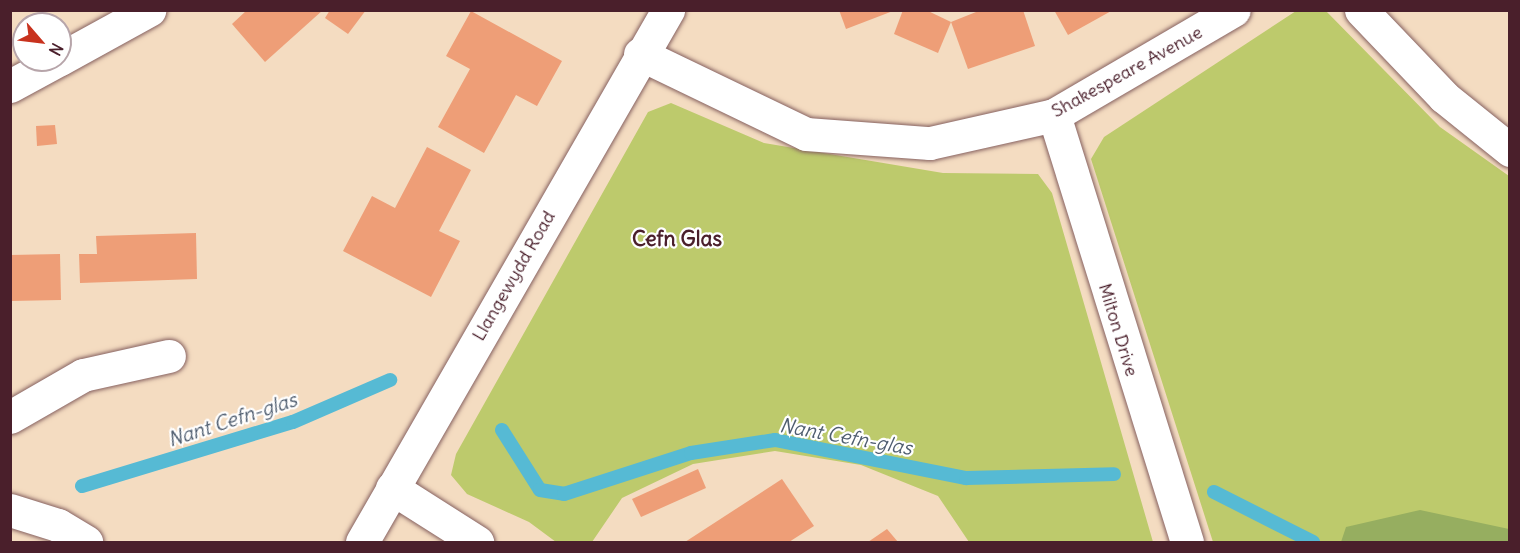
<!DOCTYPE html>
<style>
body{margin:0}
#map{position:relative;width:1520px;height:553px;overflow:hidden;background:#f4dcc1;font-family:Delius,sans-serif}
div>[style]{position:absolute}
.green>*{inset:0;background:#bdca6c}
.forest>*{inset:0;background:#96ae60}
.stream>*{height:14px;margin:-7px;padding:0 7px;transform-origin:7px;border-radius:7px;background:#56bad4}
.building>*{inset:0;background:#ee9e77}
.roads{filter:drop-shadow(0 0 2px #866160) drop-shadow(0 0 2px #866160)}
.minor>*{height:33px;margin:-16.5px;padding:0 16.5px;transform-origin:16.5px;border-radius:16.5px;background:#fff}
span{translate:-50% -50%;white-space:nowrap;text-align:center;line-height:1.15;-webkit-text-stroke:4.5px #fff;paint-order:stroke}
.street-label{font-size:18px;color:#4a1f2b}
.water-label{font-size:20px;color:#4f5d6f;font-style:italic}
.quarter-label{font-size:21px;color:#4a1f2b;font-weight:700}
.frame{position:absolute;inset:0;border:12px solid #4a1f2b;pointer-events:none}
.north{position:absolute;left:12px;top:12px;width:60px;height:60px;box-sizing:border-box;background:#fff;border:2px solid #b7a5aa;border-radius:50%;rotate:118deg;font-size:16px;font-weight:700;line-height:24px;text-align:center;color:#4a1f2b}
.north::after{content:'';display:block;margin:auto;width:21px;height:27px;background:#c8321e;clip-path:polygon(50% 0,100% 100%,50% 72%,0 100%)}
</style>
<div id="map">
<div class="green">
<div style="clip-path:polygon(1325px 10px,1440px 127px,1509px 176px,1509px 542px,1213px 542px,1091px 159px,1104px 137px,1296px 11px)"></div>
<div style="clip-path:polygon(671px 103px,764px 143px,943px 173px,1038px 174px,1052px 193px,1153px 542px,969px 542px,938px 496px,861px 465px,775px 451px,693px 464px,622px 498px,592px 542px,556px 542px,529px 522px,467px 494px,451px 475px,456px 454px,648px 112px)"></div>
</div>
<div class="forest">
<div style="clip-path:polygon(1420px 510px,1509px 529px,1509px 542px,1341px 542px,1346px 527px)"></div>
</div>
<div class="stream">
<div style="left:502px;top:430px;width:71px;rotate:57.7deg"></div>
<div style="left:540px;top:490px;width:24px;rotate:9deg"></div>
<div style="left:564px;top:494px;width:133px;rotate:-17.9deg"></div>
<div style="left:691px;top:453px;width:85px;rotate:-8.8deg"></div>
<div style="left:775px;top:440px;width:195px;rotate:11.3deg"></div>
<div style="left:966px;top:478px;width:148px;rotate:-1.5deg"></div>
<div style="left:82px;top:486px;width:220px;rotate:-16.9deg"></div>
<div style="left:293px;top:422px;width:106px;rotate:-23.4deg"></div>
<div style="left:1214px;top:492px;width:111px;rotate:26.8deg"></div>
</div>
<div class="building">
<div style="clip-path:polygon(247px 10px,323px 10px,265px 62px,232px 24px)"></div>
<div style="clip-path:polygon(330px 10px,366px 10px,348px 34px,325px 18px)"></div>
<div style="clip-path:polygon(839px 10px,893px 10px,893px 11px,846px 29px)"></div>
<div style="clip-path:polygon(903px 10px,926px 10px,951px 22px,938px 53px,894px 34px)"></div>
<div style="clip-path:polygon(981px 10px,1023px 10px,1035px 46px,968px 69px,951px 22px)"></div>
<div style="clip-path:polygon(1054px 10px,1113px 10px,1068px 35px)"></div>
<div style="clip-path:polygon(471px 11px,562px 61px,537px 106px,516px 95px,484px 153px,438px 127px,470px 69px,446px 56px)"></div>
<div style="clip-path:polygon(55px 125px,57px 144px,37px 146px,36px 126px)"></div>
<div style="clip-path:polygon(427px 147px,471px 170px,439px 231px,460px 241px,431px 297px,343px 251px,372px 196px,395px 208px)"></div>
<div style="clip-path:polygon(196px 233px,197px 279px,80px 283px,79px 254px,97px 254px,96px 236px)"></div>
<div style="clip-path:polygon(60px 254px,61px 300px,10px 301px,10px 255px)"></div>
<div style="clip-path:polygon(698px 469px,706px 488px,641px 517px,632px 499px)"></div>
<div style="clip-path:polygon(782px 479px,814px 526px,789px 542px,685px 542px)"></div>
<div style="clip-path:polygon(887px 529px,898px 542px,868px 542px)"></div>
</div>
<div class="roads">
<div class="minor">
<div style="left:1361px;top:10px;width:120px;rotate:46.3deg"></div>
<div style="left:1444px;top:97px;width:85px;rotate:38.8deg"></div>
<div style="left:640px;top:54px;width:184px;rotate:25.7deg"></div>
<div style="left:806px;top:134px;width:124px;rotate:4.2deg"></div>
<div style="left:930px;top:143px;width:127px;rotate:-12.7deg"></div>
<div style="left:1054px;top:115px;width:208px;rotate:-30.3deg"></div>
<div style="left:60px;top:59px;width:102px;rotate:-28.8deg"></div>
<div style="left:10px;top:86px;width:55px;rotate:-28.4deg"></div>
<div style="left:1054px;top:115px;width:447px;rotate:72.7deg"></div>
<div style="left:10px;top:417px;width:84px;rotate:-29.9deg"></div>
<div style="left:83px;top:375px;width:88px;rotate:-12.5deg"></div>
<div style="left:392px;top:488px;width:101px;rotate:32.4deg"></div>
<div style="left:10px;top:510px;width:50px;rotate:17.4deg"></div>
<div style="left:58px;top:525px;width:33px;rotate:31deg"></div>
<div style="left:362px;top:542px;width:614px;rotate:-60.09deg"></div>
</div>
</div>
<div class="street-label">
<span style="left:1127px;top:72px;rotate:-29deg">Shakespeare Avenue</span>
<span style="left:514px;top:276px;rotate:-60deg">Llangewydd Road</span>
<span style="left:1118px;top:330px;rotate:73deg">Milton Drive</span>
</div>
<div class="water-label">
<span style="left:232px;top:419px;rotate:-18deg">Nant Cefn-glas</span>
<span style="left:846px;top:436px;rotate:10deg">Nant Cefn-glas</span>
</div>
<div class="quarter-label">
<span style="left:677px;top:239px">Cefn Glas</span>
</div>
<div class="frame"></div>
<div class="north">N</div>
</div>
